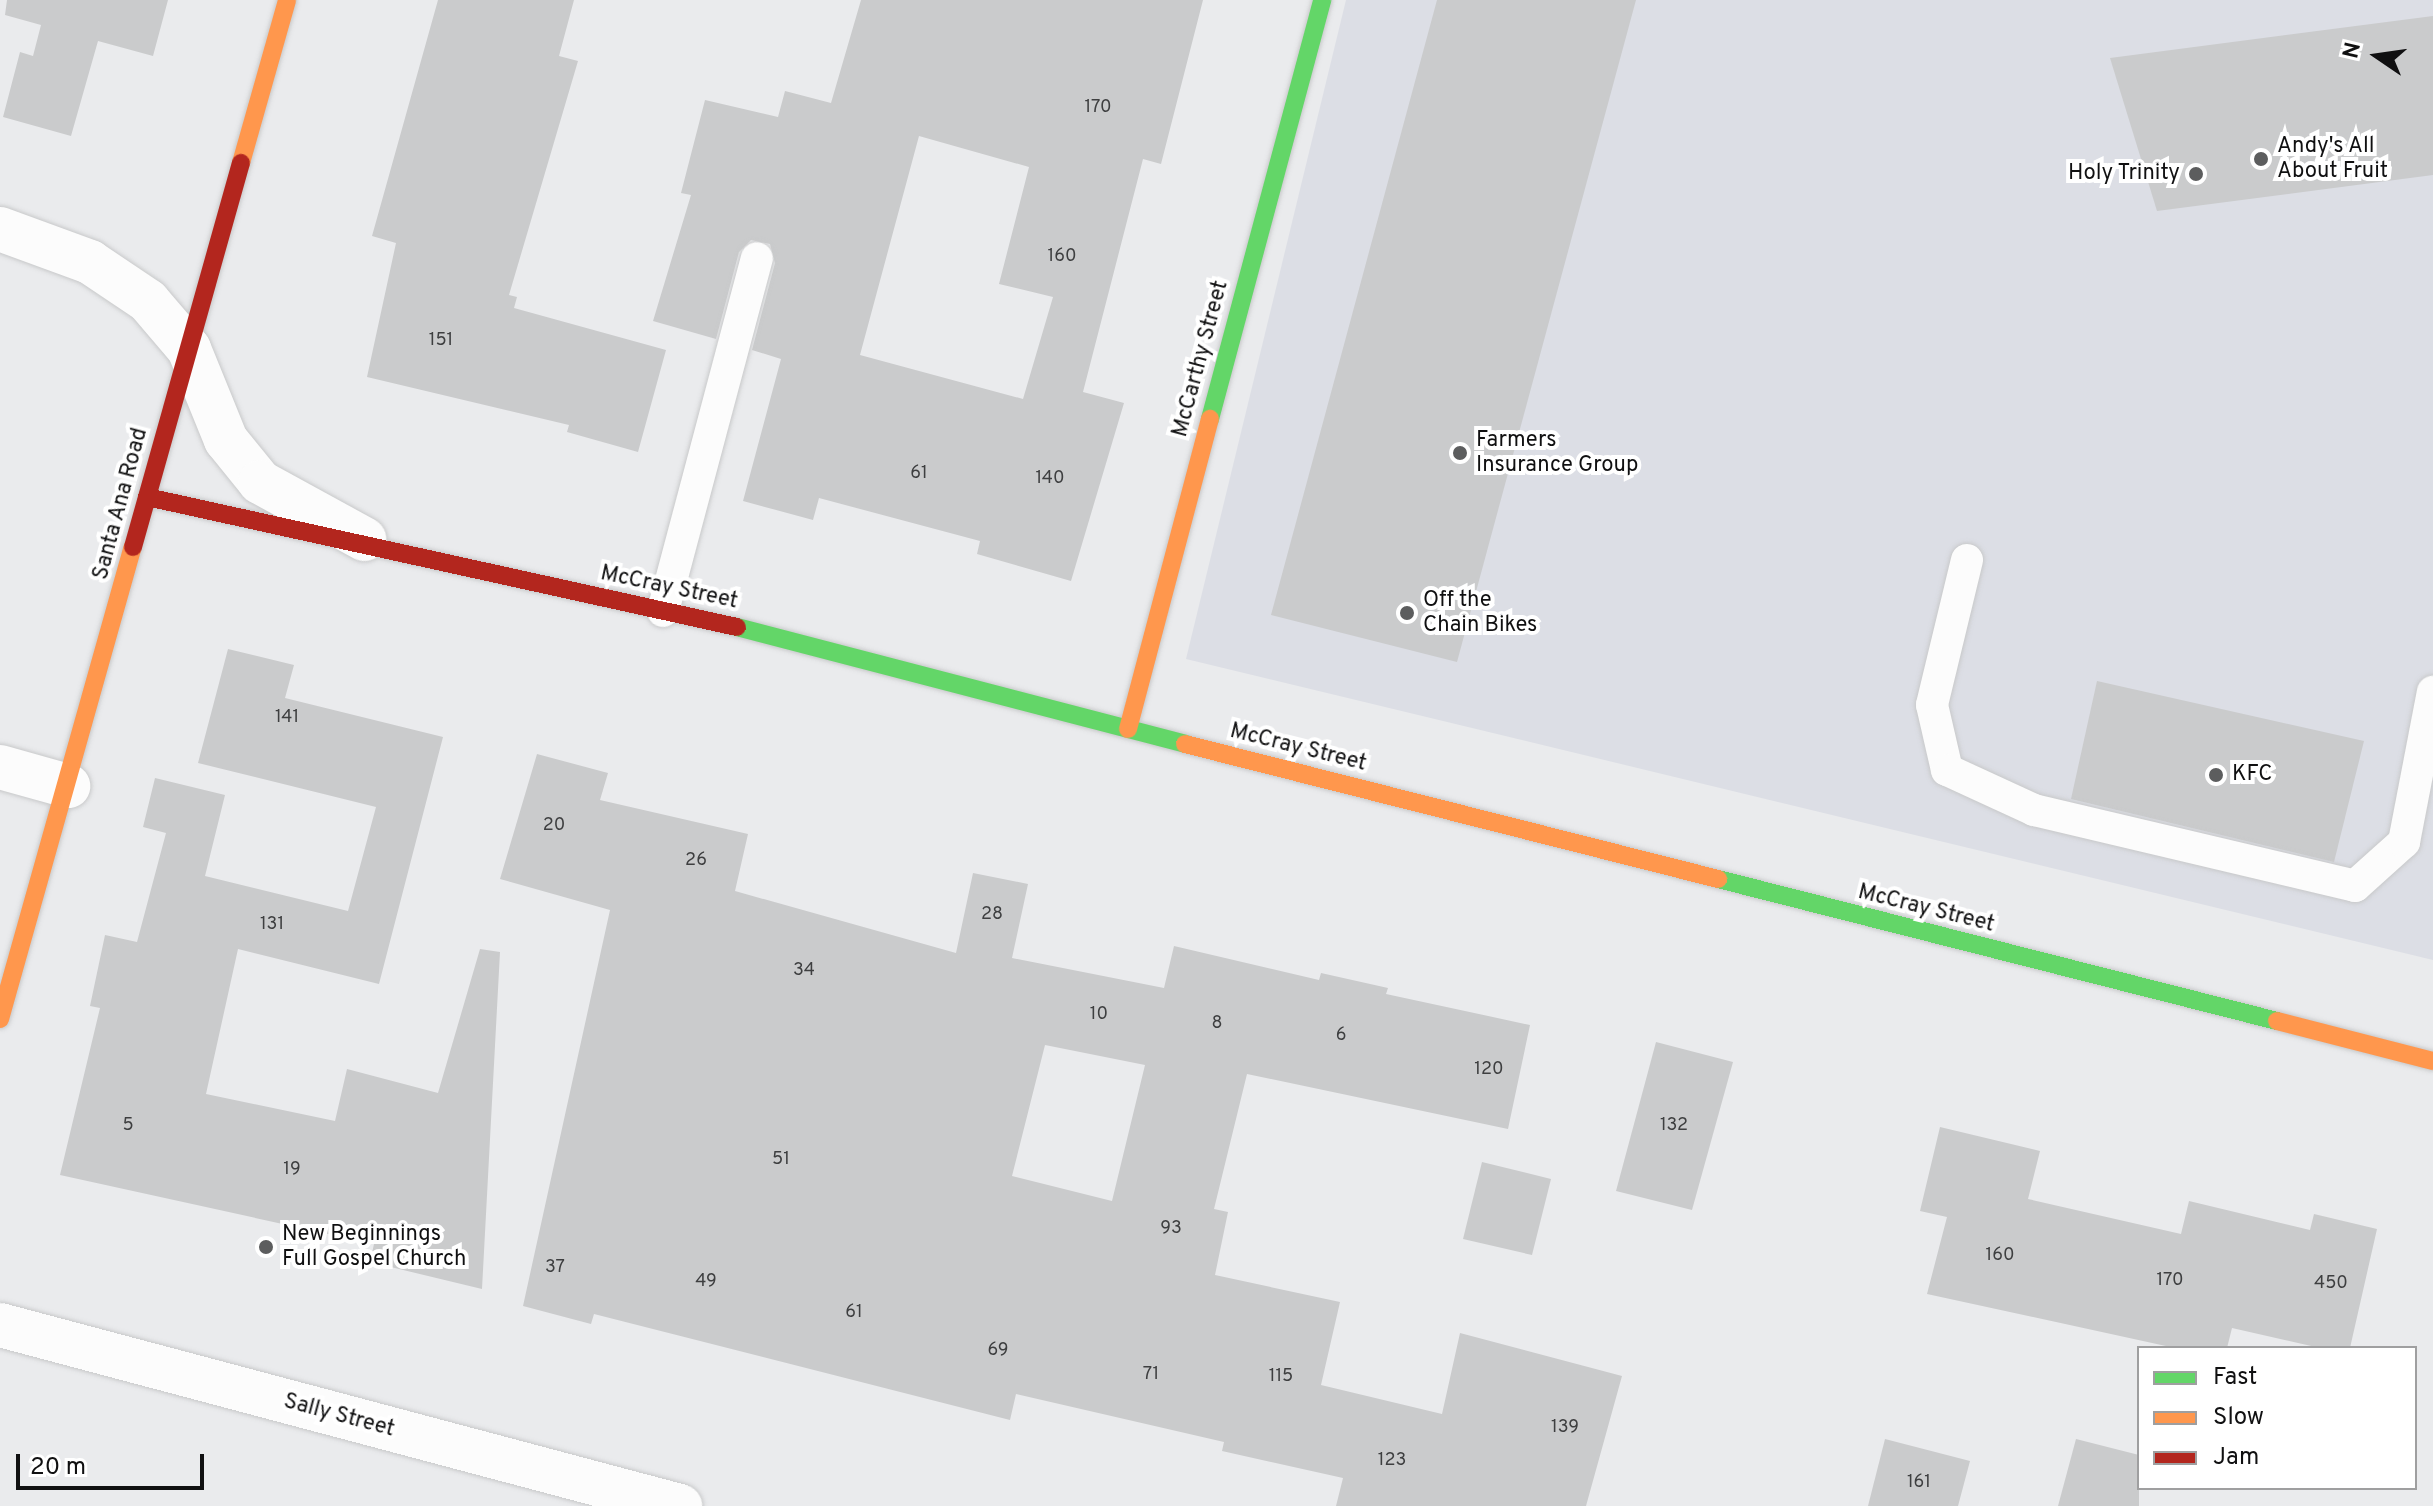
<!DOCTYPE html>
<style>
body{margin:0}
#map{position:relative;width:2433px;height:1506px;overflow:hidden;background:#eaebed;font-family:Overpass,sans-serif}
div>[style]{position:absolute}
.built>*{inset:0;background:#dcdee5}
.building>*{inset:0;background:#cacbcc}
.roads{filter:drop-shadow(0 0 2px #c8c9ca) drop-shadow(0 0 2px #c8c9ca)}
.lane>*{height:32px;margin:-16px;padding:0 16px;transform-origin:16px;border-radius:16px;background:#fcfcfc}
.street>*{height:44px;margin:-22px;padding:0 22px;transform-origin:22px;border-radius:22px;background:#fcfcfc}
.fast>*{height:18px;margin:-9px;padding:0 9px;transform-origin:9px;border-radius:9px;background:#63d668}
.slow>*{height:18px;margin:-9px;padding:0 9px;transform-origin:9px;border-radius:9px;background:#ff974d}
.jam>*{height:18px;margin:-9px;padding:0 9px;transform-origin:9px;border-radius:9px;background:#b3261e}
.dots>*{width:22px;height:22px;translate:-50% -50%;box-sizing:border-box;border:4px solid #fff;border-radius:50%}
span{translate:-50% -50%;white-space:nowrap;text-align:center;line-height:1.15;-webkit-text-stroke:8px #fff;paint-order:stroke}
.number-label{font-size:18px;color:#3e3f40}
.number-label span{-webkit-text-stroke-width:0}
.poi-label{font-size:22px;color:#101011}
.left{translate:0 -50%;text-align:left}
.right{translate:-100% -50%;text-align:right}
.street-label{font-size:22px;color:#101011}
.legend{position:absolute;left:2137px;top:1346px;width:280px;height:144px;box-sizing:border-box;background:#fff;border:2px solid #9f9fa0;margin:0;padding:10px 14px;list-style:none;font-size:24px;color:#101011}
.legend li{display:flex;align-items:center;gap:16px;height:40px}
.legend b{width:40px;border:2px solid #9f9fa0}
.north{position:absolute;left:2337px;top:16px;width:80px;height:80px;-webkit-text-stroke:6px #fff;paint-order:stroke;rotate:283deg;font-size:22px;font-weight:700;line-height:32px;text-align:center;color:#101011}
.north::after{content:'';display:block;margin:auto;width:28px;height:36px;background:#101011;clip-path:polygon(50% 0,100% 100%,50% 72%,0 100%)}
.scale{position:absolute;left:16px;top:1454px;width:188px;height:36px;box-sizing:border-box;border:4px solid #101011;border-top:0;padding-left:10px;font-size:24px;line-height:28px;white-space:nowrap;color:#101011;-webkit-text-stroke:6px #fff;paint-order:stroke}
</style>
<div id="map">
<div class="built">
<div style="clip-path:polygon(1346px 0,2433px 0,2433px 960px,1186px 659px)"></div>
</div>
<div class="building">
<div style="clip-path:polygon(7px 0,168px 0,153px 56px,98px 41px,71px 136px,3px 117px,20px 52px,33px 56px,41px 25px,5px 15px)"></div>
<div style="clip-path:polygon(438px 0,574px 0,559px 56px,578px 61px,509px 295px,517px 297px,514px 308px,666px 350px,638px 452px,567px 432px,569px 425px,367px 377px,396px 243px,372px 236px)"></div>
<div style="clip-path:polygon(evenodd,861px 0,1203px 0,1161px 164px,1143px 159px,1083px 392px,1124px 403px,1071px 581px,977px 554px,980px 541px,819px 498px,813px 520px,743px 501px,781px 359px,752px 350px,775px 263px,770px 244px,751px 240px,739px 252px,716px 339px,653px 321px,691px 195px,681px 193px,705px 100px,778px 117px,785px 91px,831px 103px,861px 0,919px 136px,1029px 167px,999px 284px,1053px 297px,1023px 399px,860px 355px,919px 136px)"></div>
<div style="clip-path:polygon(1437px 0,1636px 0,1457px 662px,1271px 615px)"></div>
<div style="clip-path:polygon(2433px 16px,2433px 175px,2157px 211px,2110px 58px)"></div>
<div style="clip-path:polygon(228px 649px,294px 665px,285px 698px,443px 737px,379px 984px,238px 949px,206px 1094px,335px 1121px,347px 1069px,438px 1093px,480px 949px,500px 952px,482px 1289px,370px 1262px,374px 1244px,60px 1175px,100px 1008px,90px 1006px,105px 935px,137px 942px,166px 833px,143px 827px,155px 778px,225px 795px,205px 876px,348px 911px,376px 807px,198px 763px)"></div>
<div style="clip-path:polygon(2097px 681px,2364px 741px,2334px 862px,2071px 799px)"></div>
<div style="clip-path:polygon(evenodd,537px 754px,608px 773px,600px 800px,748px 834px,735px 891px,956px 953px,973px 873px,1028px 884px,1012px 958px,1164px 988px,1174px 946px,1319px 980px,1321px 973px,1388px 988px,1386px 994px,1530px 1025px,1508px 1129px,1247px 1074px,1214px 1209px,1228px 1212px,1215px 1275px,1340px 1302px,1321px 1385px,1442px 1414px,1460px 1333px,1622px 1376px,1586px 1506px,1336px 1506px,1343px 1478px,1222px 1451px,1224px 1442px,1016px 1394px,1010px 1420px,594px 1314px,591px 1324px,523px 1306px,610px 910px,500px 879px,537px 754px,1045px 1045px,1145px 1065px,1112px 1201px,1012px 1176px,1045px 1045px)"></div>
<div style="clip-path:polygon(1656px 1042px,1733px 1062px,1692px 1210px,1616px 1191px)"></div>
<div style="clip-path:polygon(1940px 1127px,2040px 1151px,2028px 1199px,2181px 1234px,2189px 1201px,2310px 1230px,2314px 1214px,2377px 1229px,2350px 1348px,2320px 1348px,2232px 1328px,2227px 1348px,2175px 1348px,1927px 1294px,1947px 1217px,1920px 1211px)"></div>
<div style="clip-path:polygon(1482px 1162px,1551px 1179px,1532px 1255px,1463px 1239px)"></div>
<div style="clip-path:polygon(1885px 1439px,1970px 1461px,1958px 1506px,1868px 1506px)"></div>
<div style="clip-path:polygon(2076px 1439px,2139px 1455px,2139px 1506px,2058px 1506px)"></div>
</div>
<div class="roads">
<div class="lane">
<div style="left:1967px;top:560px;width:149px;rotate:103.6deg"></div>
<div style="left:1932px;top:705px;width:67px;rotate:77deg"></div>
<div style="left:1947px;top:770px;width:96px;rotate:24.7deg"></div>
<div style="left:2034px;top:810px;width:330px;rotate:13.3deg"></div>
<div style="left:2355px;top:886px;width:66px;rotate:-41.9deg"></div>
<div style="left:2404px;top:842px;width:153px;rotate:-79.1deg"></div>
<div style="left:663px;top:611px;width:365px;rotate:-75.1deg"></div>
</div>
<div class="street">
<div style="left:0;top:229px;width:96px;rotate:20.1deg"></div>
<div style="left:90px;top:262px;width:70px;rotate:33.9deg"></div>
<div style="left:148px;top:301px;width:63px;rotate:49.5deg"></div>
<div style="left:189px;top:349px;width:98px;rotate:67.9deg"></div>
<div style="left:226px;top:440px;width:54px;rotate:51deg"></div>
<div style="left:260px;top:482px;width:119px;rotate:28.7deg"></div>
<div style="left:0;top:767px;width:71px;rotate:15.6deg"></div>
<div style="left:0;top:1325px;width:704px;rotate:14.91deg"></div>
</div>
<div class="fast">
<div style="left:1210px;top:419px;width:434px;rotate:-75deg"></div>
<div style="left:737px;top:627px;width:463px;rotate:14.6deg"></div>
<div style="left:1718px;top:879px;width:577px;rotate:14.25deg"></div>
</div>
<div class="slow">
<div style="left:241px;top:163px;width:169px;rotate:-74.2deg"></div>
<div style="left:1128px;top:729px;width:321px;rotate:-75.2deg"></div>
<div style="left:1185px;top:744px;width:550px;rotate:14.21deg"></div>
<div style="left:0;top:1019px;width:490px;rotate:-74.3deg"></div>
<div style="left:2277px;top:1021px;width:161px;rotate:14.4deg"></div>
</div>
<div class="jam">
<div style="left:147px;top:497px;width:604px;rotate:12.43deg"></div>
<div style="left:133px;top:547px;width:399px;rotate:-74.3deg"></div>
</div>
</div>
<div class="dots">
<div style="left:2261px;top:159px;background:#5c5d5e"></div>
<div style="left:2196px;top:174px;background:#5c5d5e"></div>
<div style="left:1460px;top:453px;background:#5c5d5e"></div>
<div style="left:1407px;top:613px;background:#5c5d5e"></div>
<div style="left:2216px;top:775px;background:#5c5d5e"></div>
<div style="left:266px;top:1247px;background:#5c5d5e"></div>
</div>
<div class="number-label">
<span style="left:1098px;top:108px">170</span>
<span style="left:1062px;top:257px">160</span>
<span style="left:441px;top:341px">151</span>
<span style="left:919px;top:474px">61</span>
<span style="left:1050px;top:479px">140</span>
<span style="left:287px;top:718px">141</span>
<span style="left:554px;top:826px">20</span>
<span style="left:696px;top:861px">26</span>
<span style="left:992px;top:915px">28</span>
<span style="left:272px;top:925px">131</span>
<span style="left:804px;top:971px">34</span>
<span style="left:1099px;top:1015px">10</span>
<span style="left:1217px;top:1024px">8</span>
<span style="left:1341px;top:1036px">6</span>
<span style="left:1489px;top:1070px">120</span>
<span style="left:128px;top:1126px">5</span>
<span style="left:1674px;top:1126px">132</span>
<span style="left:781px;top:1160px">51</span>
<span style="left:292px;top:1170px">19</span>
<span style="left:1171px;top:1229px">93</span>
<span style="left:2000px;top:1256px">160</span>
<span style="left:555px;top:1268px">37</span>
<span style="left:2170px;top:1281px">170</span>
<span style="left:706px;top:1282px">49</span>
<span style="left:2331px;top:1284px">450</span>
<span style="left:854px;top:1313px">61</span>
<span style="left:998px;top:1351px">69</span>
<span style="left:1151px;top:1375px">71</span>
<span style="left:1281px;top:1377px">115</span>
<span style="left:1565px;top:1428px">139</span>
<span style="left:1392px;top:1461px">123</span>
<span style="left:1919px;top:1483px">161</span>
</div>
<div class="poi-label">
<span class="left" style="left:2277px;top:159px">Andy's All<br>About Fruit</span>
<span class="right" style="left:2180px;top:174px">Holy Trinity</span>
<span class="left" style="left:1476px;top:453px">Farmers<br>Insurance Group</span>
<span class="left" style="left:1423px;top:613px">Off the<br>Chain Bikes</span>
<span class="left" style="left:2232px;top:775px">KFC</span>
<span class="left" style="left:282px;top:1247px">New Beginnings<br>Full Gospel Church</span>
</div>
<div class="street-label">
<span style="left:1201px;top:359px;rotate:-75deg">McCarthy Street</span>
<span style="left:121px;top:504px;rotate:-75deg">Santa Ana Road</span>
<span style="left:669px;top:588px;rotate:12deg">McCray Street</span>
<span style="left:1298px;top:748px;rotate:14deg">McCray Street</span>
<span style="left:1926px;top:909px;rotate:14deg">McCray Street</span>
<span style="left:339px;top:1416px;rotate:15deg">Sally Street</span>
</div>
<ul class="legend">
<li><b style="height:10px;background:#63d668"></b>Fast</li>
<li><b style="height:10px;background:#ff974d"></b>Slow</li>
<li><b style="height:10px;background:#b3261e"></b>Jam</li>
</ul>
<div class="north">N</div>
<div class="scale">20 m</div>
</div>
